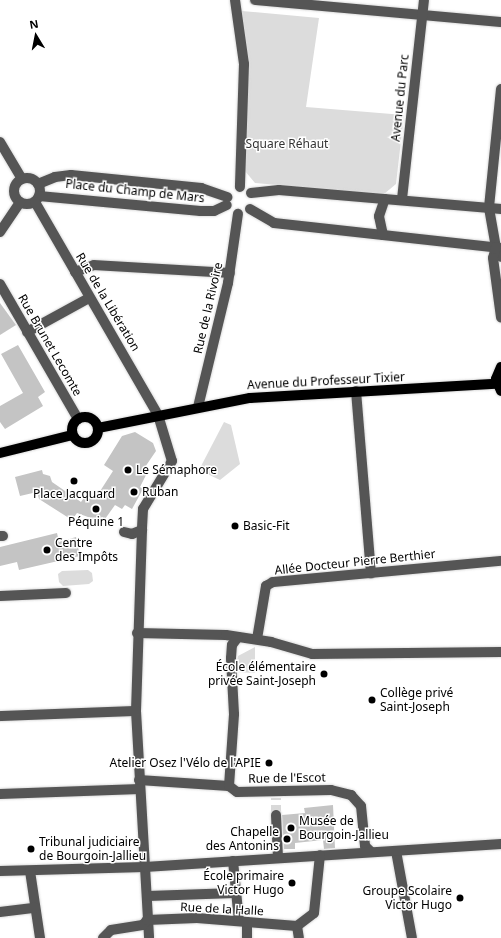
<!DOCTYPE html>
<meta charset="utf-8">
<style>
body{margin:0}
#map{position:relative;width:501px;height:938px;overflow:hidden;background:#fff;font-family:"Noto Sans",sans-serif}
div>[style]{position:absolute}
.green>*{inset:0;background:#dcdcdc}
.building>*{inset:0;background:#c4c4c4}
.minor-tunnel>*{height:10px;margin-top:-5px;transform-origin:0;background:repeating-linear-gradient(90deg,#d9d9d9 0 10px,transparent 0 15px)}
.roads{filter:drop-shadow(0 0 1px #dbdbdb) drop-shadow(0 0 1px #dbdbdb)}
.minor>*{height:10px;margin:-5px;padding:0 5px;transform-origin:5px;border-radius:5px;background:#555}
.minor>.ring{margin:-5px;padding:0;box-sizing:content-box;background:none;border:10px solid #555;border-radius:50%}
.major>*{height:10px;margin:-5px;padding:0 5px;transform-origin:5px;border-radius:5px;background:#000}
.major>.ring{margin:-5px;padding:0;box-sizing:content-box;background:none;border:10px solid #000;border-radius:50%}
.dots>*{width:11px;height:11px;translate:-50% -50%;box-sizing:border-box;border:2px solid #fff;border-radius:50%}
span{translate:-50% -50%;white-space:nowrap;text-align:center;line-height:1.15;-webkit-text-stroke:3px #fff;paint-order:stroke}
.street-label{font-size:12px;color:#000}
.park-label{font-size:12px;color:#333}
.poi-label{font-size:12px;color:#000}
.left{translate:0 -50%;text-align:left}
.right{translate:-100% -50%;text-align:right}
.north{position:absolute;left:16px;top:16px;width:40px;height:40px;-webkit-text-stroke:3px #fff;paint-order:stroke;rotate:350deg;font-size:11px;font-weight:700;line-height:16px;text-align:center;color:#000}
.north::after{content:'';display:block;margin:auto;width:14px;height:18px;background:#000;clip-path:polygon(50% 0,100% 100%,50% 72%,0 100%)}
</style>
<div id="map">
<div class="green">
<div style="clip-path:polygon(242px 11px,319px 18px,306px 107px,404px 115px,396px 184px,384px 194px,255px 183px,245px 171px)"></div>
<div style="clip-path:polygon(224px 422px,231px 425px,240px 464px,220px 480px,199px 470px)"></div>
<div style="clip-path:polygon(88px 570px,92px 573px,93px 581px,89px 584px,63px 586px,59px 582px,58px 574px,62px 571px)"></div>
<div style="clip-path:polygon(255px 647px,255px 673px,235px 672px,238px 656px)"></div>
</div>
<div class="building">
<div style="clip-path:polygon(0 303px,16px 325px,0 335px)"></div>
<div style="clip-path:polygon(18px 345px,45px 392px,38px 397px,43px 406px,5px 429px,0 422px,0 406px,23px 393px,1px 354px)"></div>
<div style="clip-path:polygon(135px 432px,153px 443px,156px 451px,143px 470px,147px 473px,140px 487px,143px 489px,132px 509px,125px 505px,122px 509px,115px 505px,105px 519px,102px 517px,99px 521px,77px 513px,72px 520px,39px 499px,37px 492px,20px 496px,15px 477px,42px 470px,43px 474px,50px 476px,52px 482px,81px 502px,86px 495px,95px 499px,113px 471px,104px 465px,122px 436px)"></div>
<div style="clip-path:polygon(57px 533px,59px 542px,76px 537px,80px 556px,19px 570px,17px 562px,0 566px,0 547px)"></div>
<div style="clip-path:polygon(333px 805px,335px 848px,324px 849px,323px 840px,295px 843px,295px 849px,284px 849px,282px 815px,305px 813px,304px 808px)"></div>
</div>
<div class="minor-tunnel">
<div style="left:276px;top:815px;width:17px;rotate:-90deg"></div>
</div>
<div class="roads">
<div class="minor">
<div style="left:235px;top:0;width:65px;rotate:82deg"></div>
<div style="left:244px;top:64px;width:123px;rotate:91.9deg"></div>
<div style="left:255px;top:0;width:247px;rotate:5.1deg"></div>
<div style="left:501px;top:89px;width:120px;rotate:95.8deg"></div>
<div style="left:489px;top:208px;width:40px;rotate:80deg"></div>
<div style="left:496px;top:247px;width:11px;rotate:63deg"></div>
<div style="left:0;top:142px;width:43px;rotate:59.3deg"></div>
<div class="ring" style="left:14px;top:178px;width:16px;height:16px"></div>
<div style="left:38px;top:184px;width:18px;rotate:-22deg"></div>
<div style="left:55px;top:177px;width:16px;rotate:-7deg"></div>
<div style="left:71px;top:175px;width:131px;rotate:5.7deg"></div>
<div style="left:201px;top:188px;width:28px;rotate:19deg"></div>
<div style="left:251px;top:193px;width:28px;rotate:-6deg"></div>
<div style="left:279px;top:190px;width:223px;rotate:4.9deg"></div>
<div style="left:39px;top:196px;width:162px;rotate:5.3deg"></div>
<div style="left:200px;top:211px;width:14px"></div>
<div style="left:214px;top:211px;width:14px;rotate:-25deg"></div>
<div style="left:402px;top:199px;width:200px;rotate:-83.7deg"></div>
<div style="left:35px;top:202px;width:246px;rotate:60deg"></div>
<div style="left:158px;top:415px;width:48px;rotate:73.1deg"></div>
<div style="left:172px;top:461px;width:56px;rotate:121.1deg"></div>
<div style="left:143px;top:509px;width:21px;rotate:93deg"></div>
<div style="left:142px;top:530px;width:181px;rotate:91.9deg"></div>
<div style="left:136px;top:711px;width:227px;rotate:86.7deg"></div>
<div style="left:250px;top:209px;width:28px;rotate:30deg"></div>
<div style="left:274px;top:223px;width:228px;rotate:6.3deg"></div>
<div style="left:0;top:232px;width:36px;rotate:-56deg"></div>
<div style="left:383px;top:235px;width:19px;rotate:-102deg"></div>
<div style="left:379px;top:216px;width:18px;rotate:-71deg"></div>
<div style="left:496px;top:247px;width:11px;rotate:105deg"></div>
<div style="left:493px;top:258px;width:60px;rotate:82.3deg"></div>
<div style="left:75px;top:272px;width:20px;rotate:-20deg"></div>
<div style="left:94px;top:265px;width:136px;rotate:3.4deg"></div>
<div style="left:0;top:284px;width:156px;rotate:60deg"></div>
<div style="left:27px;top:332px;width:71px;rotate:-28.7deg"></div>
<div style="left:356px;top:391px;width:183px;rotate:85.3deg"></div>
<div style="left:198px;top:407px;width:128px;rotate:-76.4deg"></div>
<div style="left:228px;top:283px;width:70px;rotate:-81.8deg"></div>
<div style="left:124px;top:532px;width:8px;rotate:14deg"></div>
<div style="left:132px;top:534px;width:11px;rotate:-22deg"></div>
<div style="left:0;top:536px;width:3px"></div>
<div style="left:0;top:596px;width:66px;rotate:-2.6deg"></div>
<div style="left:137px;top:633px;width:89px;rotate:1.3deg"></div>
<div style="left:226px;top:635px;width:46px;rotate:8.8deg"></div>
<div style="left:271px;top:642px;width:43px;rotate:16.3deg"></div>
<div style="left:312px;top:654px;width:189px;rotate:-0.6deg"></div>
<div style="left:257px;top:639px;width:54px;rotate:-80.4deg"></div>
<div style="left:266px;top:586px;width:8px;rotate:-30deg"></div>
<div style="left:273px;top:582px;width:229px;rotate:-5.3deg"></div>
<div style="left:0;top:716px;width:136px;rotate:-2.1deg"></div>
<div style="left:139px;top:780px;width:90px;rotate:3.8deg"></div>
<div style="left:229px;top:786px;width:10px;rotate:37deg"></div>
<div style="left:237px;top:792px;width:94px;rotate:-1.2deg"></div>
<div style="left:331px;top:790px;width:21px;rotate:14deg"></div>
<div style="left:351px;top:795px;width:15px;rotate:48deg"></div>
<div style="left:361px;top:806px;width:40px;rotate:84.3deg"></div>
<div style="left:365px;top:846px;width:8px;rotate:45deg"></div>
<div style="left:229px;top:786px;width:72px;rotate:-86deg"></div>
<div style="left:234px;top:714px;width:56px;rotate:-93.1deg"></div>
<div style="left:231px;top:658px;width:13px;rotate:-86deg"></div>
<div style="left:232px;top:645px;width:10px;rotate:-53deg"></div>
<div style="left:0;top:794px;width:140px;rotate:-2deg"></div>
<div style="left:276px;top:815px;width:43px;rotate:87.3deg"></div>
<div style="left:396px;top:851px;width:88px;rotate:79.6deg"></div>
<div style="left:233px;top:861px;width:60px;rotate:84.3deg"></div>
<div style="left:0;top:871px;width:145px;rotate:-1.6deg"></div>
<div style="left:145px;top:867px;width:357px;rotate:-3.7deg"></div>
<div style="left:30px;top:871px;width:68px;rotate:81.5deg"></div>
<div style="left:148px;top:896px;width:87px;rotate:-2deg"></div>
<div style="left:0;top:912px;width:35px;rotate:-7deg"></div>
<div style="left:247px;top:922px;width:16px;rotate:90deg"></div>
<div style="left:297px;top:926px;width:21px;rotate:-37deg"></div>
<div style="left:314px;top:913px;width:58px;rotate:-84.1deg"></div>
<div style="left:297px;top:926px;width:12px;rotate:81deg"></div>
<div style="left:103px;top:938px;width:11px;rotate:-45deg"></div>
<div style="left:111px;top:930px;width:32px;rotate:-9deg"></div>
<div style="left:143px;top:925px;width:6px;rotate:-51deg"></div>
<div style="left:147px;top:920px;width:50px;rotate:-2.3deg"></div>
<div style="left:197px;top:918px;width:100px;rotate:4.6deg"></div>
</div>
<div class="major">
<div style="left:501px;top:367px;width:13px;rotate:113deg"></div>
<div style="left:496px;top:379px;width:13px;rotate:67deg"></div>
<div class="ring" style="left:72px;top:417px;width:16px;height:16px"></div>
<div style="left:98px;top:428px;width:155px;rotate:-11.2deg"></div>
<div style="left:250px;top:398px;width:246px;rotate:-3.3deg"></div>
<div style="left:0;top:453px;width:74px;rotate:-14deg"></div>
</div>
</div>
<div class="dots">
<div style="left:128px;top:470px;background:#000"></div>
<div style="left:74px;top:481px;background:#000"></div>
<div style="left:134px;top:492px;background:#000"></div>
<div style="left:96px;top:509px;background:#000"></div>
<div style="left:235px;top:526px;background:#000"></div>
<div style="left:47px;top:550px;background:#000"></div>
<div style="left:324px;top:674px;background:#000"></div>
<div style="left:372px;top:700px;background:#000"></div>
<div style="left:269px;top:763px;background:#000"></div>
<div style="left:291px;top:828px;background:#000"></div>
<div style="left:287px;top:839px;background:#000"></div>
<div style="left:31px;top:849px;background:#000"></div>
<div style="left:292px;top:883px;background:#000"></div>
<div style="left:460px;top:898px;background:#000"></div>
</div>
<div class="street-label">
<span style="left:400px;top:98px;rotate:-84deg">Avenue du Parc</span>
<span style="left:135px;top:191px;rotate:6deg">Place du Champ de Mars</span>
<span style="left:108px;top:302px;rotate:59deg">Rue de la Libération</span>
<span style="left:208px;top:308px;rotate:-77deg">Rue de la Rivoire</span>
<span style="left:50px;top:345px;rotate:60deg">Rue Brunet Lecomte</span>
<span style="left:326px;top:381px;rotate:-3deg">Avenue du Professeur Tixier</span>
<span style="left:355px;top:562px;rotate:-6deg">Allée Docteur Pierre Berthier</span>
<span style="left:287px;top:778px;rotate:-1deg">Rue de l'Escot</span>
<span style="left:222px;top:909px;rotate:3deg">Rue de la Halle</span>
</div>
<div class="park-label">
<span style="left:287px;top:144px">Square Réhaut</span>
</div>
<div class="poi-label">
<span class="left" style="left:136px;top:470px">Le Sémaphore</span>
<span class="left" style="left:142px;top:492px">Ruban</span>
<span style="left:74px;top:494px">Place Jacquard</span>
<span style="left:96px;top:522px">Péquine 1</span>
<span class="left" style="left:243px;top:526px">Basic-Fit</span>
<span class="left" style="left:55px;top:550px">Centre<br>des Impôts</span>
<span class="right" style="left:316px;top:674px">École élémentaire<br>privée Saint-Joseph</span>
<span class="left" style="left:380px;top:700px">Collège privé<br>Saint-Joseph</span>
<span class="right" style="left:261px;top:763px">Atelier Osez l'Vélo de l'APIE</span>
<span class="left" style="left:299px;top:828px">Musée de<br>Bourgoin-Jallieu</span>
<span class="right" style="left:279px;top:839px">Chapelle<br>des Antonins</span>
<span class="left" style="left:39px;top:849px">Tribunal judiciaire<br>de Bourgoin-Jallieu</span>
<span class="right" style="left:284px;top:883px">École primaire<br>Victor Hugo</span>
<span class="right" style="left:452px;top:898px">Groupe Scolaire<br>Victor Hugo</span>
</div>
<div class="north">N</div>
</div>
